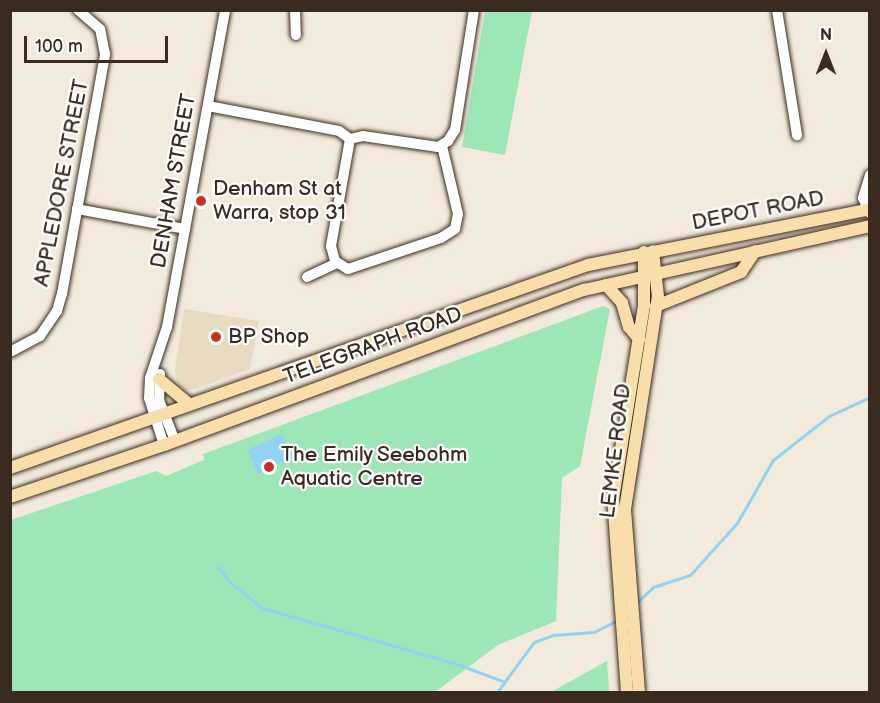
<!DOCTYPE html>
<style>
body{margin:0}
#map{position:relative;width:880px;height:703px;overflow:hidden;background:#f2eadb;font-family:"Balsamiq Sans",sans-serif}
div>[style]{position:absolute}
.built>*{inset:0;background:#e8dbc2}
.green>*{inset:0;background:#9de7b6}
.water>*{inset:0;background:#92d3f3}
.stream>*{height:3px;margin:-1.5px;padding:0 1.5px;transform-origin:1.5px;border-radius:1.5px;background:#92d3f3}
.roads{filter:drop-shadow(0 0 2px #3b2a1e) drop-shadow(0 0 2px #3b2a1e)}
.minor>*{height:10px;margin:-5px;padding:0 5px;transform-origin:5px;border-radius:5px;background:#fff}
.major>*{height:12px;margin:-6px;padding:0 6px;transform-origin:6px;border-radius:6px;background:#f8deab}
.dots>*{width:16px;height:16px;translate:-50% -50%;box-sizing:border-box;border:3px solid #fff;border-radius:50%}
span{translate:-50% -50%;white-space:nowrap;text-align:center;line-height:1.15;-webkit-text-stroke:4.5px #fff;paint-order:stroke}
.street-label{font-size:21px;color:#3b2a1e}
.poi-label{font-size:21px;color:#3b2a1e}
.left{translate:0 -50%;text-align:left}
.frame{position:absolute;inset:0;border:12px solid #3b2a1e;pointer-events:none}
.north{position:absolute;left:796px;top:24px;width:60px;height:60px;-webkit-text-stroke:4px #fff;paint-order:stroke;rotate:0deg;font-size:16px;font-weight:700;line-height:24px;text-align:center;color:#3b2a1e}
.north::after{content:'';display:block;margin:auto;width:21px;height:27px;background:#3b2a1e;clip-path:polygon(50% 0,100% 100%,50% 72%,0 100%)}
.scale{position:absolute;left:24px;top:36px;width:144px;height:27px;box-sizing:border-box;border:3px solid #3b2a1e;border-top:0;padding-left:8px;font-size:18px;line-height:21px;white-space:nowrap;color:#3b2a1e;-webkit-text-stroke:4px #fff;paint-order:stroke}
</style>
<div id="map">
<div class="built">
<div style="clip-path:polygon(184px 309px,259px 321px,250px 369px,195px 389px,185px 390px,177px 383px,175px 370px)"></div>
</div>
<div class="green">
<div style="clip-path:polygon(485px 11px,532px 11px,505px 155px,462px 147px)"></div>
<div style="clip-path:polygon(603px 306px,610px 309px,580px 466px,562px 478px,556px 621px,498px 645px,435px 692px,11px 692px,11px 520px,156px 471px,166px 476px,204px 460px,203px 454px)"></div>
<div style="clip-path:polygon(607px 661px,609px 692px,551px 692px)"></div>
</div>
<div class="water">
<div style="clip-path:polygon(282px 434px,293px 458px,258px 474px,247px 450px)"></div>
</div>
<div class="stream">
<div style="left:218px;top:567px;width:19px;rotate:51deg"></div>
<div style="left:230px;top:582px;width:41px;rotate:39.1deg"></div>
<div style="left:262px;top:608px;width:203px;rotate:16deg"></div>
<div style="left:457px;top:664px;width:51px;rotate:20.6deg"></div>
<div style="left:636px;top:603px;width:23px;rotate:-43deg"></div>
<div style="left:653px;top:587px;width:39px;rotate:-18deg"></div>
<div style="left:690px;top:575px;width:70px;rotate:-47.9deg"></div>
<div style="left:737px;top:523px;width:73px;rotate:-60.3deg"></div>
<div style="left:773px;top:460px;width:71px;rotate:-38.2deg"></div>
<div style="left:829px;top:416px;width:45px;rotate:-24.9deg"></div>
<div style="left:497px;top:692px;width:62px;rotate:-53.5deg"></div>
<div style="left:534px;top:642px;width:20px;rotate:-20deg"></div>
<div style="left:553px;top:635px;width:41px;rotate:-4.2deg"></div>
<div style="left:594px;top:632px;width:27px;rotate:-27deg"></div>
</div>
<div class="roads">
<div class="minor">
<div style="left:295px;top:10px;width:25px;rotate:88deg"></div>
<div style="left:777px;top:10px;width:127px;rotate:80.9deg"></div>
<div style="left:208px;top:106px;width:133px;rotate:10.8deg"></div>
<div style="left:339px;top:131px;width:14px;rotate:36deg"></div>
<div style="left:350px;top:139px;width:13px;rotate:-13deg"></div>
<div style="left:363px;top:136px;width:76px;rotate:8.3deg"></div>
<div style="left:438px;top:147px;width:12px;rotate:-31deg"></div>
<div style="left:448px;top:141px;width:13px;rotate:-58deg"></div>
<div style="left:455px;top:130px;width:121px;rotate:-81deg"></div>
<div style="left:350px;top:139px;width:109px;rotate:100.1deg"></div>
<div style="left:331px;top:246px;width:16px;rotate:75deg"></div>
<div style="left:335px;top:261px;width:15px;rotate:32deg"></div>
<div style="left:348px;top:269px;width:98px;rotate:-18.4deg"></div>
<div style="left:441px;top:238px;width:17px;rotate:-33deg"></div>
<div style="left:455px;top:229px;width:15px;rotate:-79deg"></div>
<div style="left:458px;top:214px;width:70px;rotate:-103.2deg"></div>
<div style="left:870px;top:175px;width:24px;rotate:107deg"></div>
<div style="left:863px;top:198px;width:17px;rotate:65deg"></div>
<div style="left:77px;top:209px;width:110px;rotate:10.5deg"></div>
<div style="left:307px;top:277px;width:33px;rotate:-25deg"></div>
<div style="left:10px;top:352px;width:34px;rotate:-28deg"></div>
<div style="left:40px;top:336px;width:30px;rotate:-56deg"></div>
<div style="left:57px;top:311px;width:18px;rotate:-74deg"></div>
<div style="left:62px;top:294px;width:244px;rotate:-79.8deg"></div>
<div style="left:105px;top:54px;width:25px;rotate:-101deg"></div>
<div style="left:100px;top:29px;width:29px;rotate:-139deg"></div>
<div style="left:160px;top:374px;width:26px;rotate:92deg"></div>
<div style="left:159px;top:400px;width:44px;rotate:68.7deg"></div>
<div style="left:164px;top:445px;width:49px;rotate:-107.7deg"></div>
<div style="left:149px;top:398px;width:20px;rotate:-87deg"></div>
<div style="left:150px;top:378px;width:54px;rotate:-71.6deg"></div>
<div style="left:167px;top:327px;width:322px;rotate:-79.6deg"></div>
</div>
<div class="major">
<div style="left:606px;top:285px;width:24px;rotate:48deg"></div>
<div style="left:622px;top:303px;width:25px;rotate:74deg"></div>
<div style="left:629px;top:327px;width:16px;rotate:50deg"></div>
<div style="left:656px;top:306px;width:92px;rotate:-21.8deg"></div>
<div style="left:741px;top:272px;width:25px;rotate:-56deg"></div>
<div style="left:159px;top:379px;width:40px;rotate:40deg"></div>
<div style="left:10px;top:468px;width:613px;rotate:-19.35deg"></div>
<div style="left:588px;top:265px;width:288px;rotate:-11.2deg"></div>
<div style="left:10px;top:497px;width:163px;rotate:-18.7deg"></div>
<div style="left:164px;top:445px;width:448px;rotate:-20.3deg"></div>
<div style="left:584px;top:290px;width:293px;rotate:-12.6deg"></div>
<div style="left:627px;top:692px;width:194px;rotate:-94.1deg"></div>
<div style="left:613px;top:499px;width:196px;rotate:-80.9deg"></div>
<div style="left:644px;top:305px;width:53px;rotate:-90deg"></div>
<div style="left:639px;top:692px;width:184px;rotate:-94.4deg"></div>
<div style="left:625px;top:509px;width:215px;rotate:-81.2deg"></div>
<div style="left:658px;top:297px;width:46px;rotate:-96.2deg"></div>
</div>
</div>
<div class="dots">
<div style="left:201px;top:201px;background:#c8321e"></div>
<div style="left:216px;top:337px;background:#c8321e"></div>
<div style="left:269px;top:467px;background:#c8321e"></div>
</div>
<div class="street-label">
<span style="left:174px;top:181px;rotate:-80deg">DENHAM STREET</span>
<span style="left:62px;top:183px;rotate:-79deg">APPLEDORE STREET</span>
<span style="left:758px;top:211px;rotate:-11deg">DEPOT ROAD</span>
<span style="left:373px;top:346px;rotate:-20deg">TELEGRAPH ROAD</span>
<span style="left:616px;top:451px;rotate:-83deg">LEMKE ROAD</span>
</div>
<div class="poi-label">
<span class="left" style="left:213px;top:201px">Denham St at<br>Warra, stop 31</span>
<span class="left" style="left:228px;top:337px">BP Shop</span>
<span class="left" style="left:281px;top:467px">The Emily Seebohm<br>Aquatic Centre</span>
</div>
<div class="frame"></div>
<div class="north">N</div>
<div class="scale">100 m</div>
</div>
